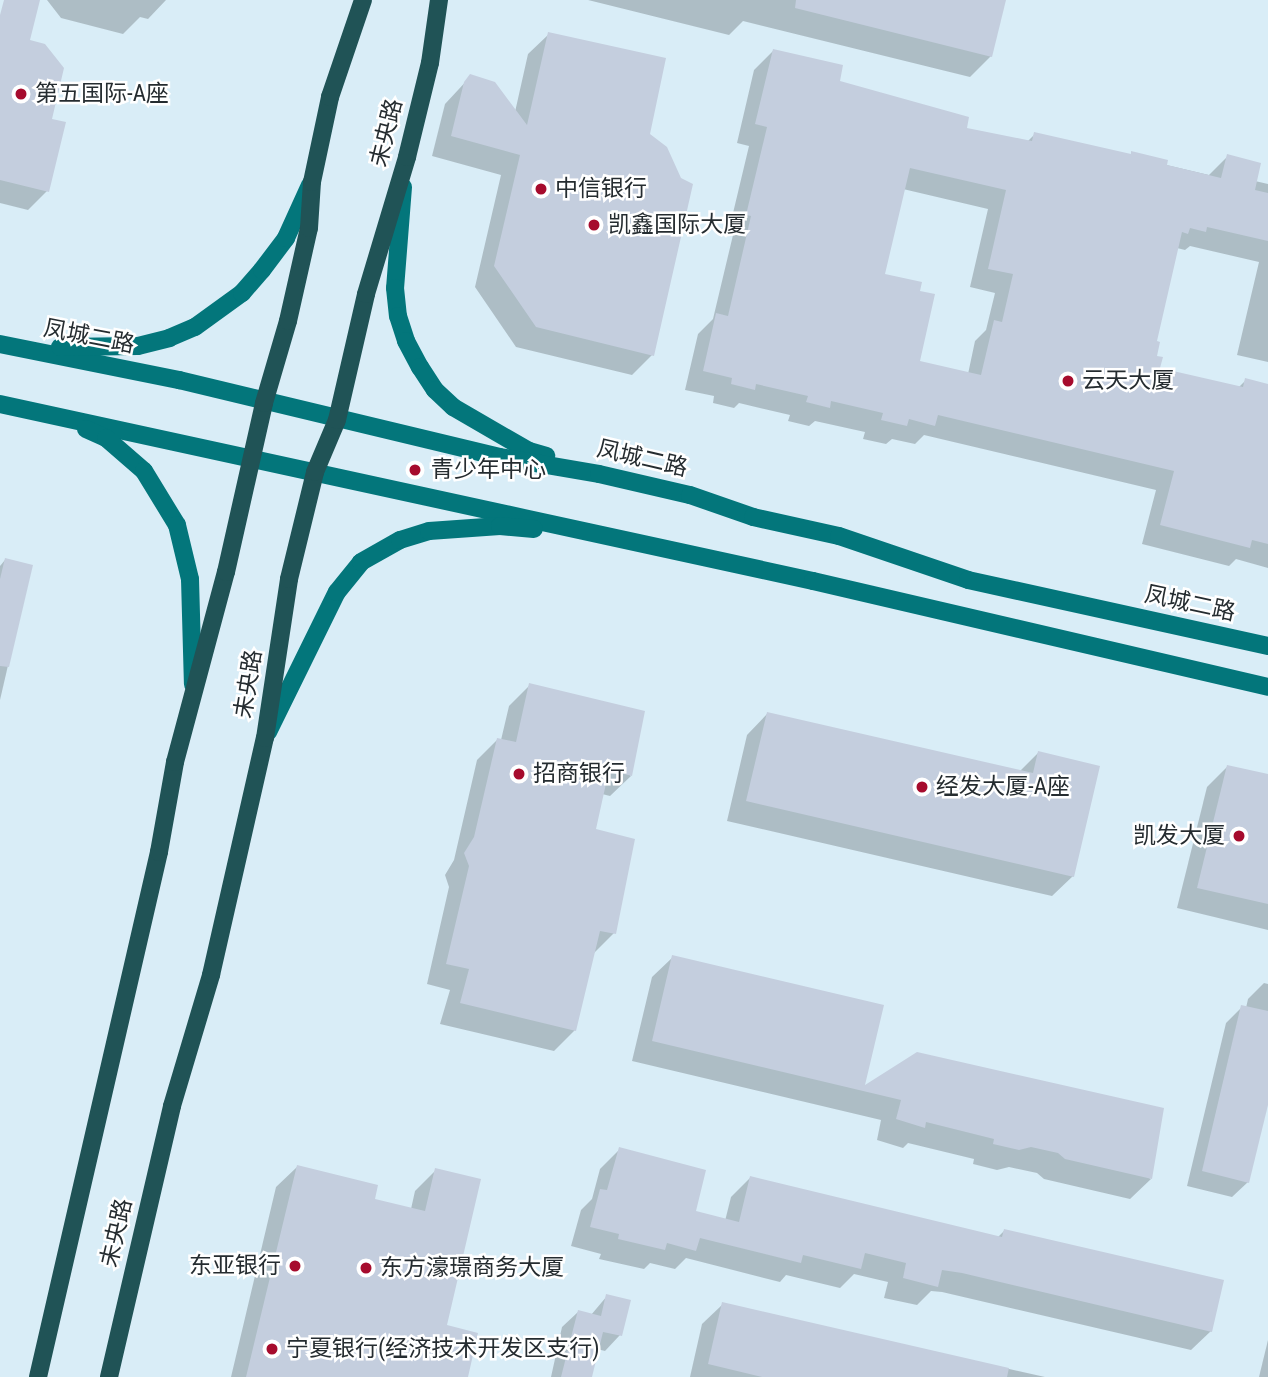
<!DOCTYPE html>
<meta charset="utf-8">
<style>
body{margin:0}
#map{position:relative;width:1268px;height:1377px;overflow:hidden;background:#d9edf7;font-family:"Roboto Condensed","Noto Sans SC",sans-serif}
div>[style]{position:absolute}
.shadow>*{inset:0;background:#0003}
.building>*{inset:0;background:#c4cede}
.secondary>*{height:18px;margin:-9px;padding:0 9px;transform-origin:9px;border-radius:9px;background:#03767b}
.primary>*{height:18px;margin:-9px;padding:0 9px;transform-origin:9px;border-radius:9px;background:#205356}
.dots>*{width:19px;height:19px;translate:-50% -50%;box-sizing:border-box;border:4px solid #fff;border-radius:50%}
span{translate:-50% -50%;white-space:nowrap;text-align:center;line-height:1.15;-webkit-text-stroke:5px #fff;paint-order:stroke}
.poi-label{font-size:23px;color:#252c30}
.left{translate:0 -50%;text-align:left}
.right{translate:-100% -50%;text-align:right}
.street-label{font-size:23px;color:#252c30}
</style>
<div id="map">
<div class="shadow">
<div style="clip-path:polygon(47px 0,166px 0,148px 19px,140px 17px,123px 34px,61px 18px)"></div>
<div style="clip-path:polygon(588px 0,1004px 0,991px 56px,970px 77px,743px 21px,729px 35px)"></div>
<div style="clip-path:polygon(0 22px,28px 42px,50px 121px,47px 191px,28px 210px,0 203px)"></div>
<div style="clip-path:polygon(549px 34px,648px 135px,652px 355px,632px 375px,516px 347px,475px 287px,501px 175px,432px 156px,445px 104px,471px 76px,515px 112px,528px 54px)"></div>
<div style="clip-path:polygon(evenodd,773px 51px,837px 83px,965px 129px,1027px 142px,1035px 134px,1209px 175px,1228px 156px,1255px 181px,1268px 184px,1268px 362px,1237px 355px,1259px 262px,1190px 246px,1185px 250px,1177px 248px,1155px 342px,1158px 370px,1238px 388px,1246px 380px,1268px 385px,1268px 568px,1236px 559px,1229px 566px,1142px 544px,1156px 490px,924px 435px,915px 444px,892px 439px,886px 444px,863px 439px,865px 432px,815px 421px,809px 426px,788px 421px,790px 415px,739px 403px,734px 408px,713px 403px,714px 396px,685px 390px,698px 334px,713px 319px,733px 235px,728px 234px,749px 146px,737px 143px,754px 70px,773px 51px,903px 189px,988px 209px,970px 287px,995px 293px,986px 330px,975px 341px,968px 374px,918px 362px,883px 275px,903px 189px)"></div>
<div style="clip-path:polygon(5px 560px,31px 566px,0 700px,0 566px)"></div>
<div style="clip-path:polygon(evenodd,530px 685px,631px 776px,610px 796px,602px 794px,594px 830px,614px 933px,593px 954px,575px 1030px,554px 1051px,440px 1024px,450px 990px,427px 984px,449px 887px,445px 875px,454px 860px,477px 760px,498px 739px,501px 740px,509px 706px,530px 685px,601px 766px,617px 771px,617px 774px,600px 770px,601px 766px)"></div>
<div style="clip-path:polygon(767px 714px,1019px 772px,1038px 753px,1073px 876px,1052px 896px,727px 821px,747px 735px)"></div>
<div style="clip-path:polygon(1227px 767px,1268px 776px,1268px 930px,1177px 908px,1207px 787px)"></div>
<div style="clip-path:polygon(673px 957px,862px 1089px,918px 1054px,1151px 1179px,1130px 1199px,1044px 1179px,1037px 1173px,1009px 1167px,997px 1170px,973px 1164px,974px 1159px,908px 1143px,903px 1148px,877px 1140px,881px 1120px,632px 1061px,652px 977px)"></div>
<div style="clip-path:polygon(1264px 983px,1268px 984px,1268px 1097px,1248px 1182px,1232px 1197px,1187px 1186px,1226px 1023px,1242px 1007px,1246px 1008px,1248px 999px)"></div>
<div style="clip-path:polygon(620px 1149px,694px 1212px,725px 1221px,731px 1197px,750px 1178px,998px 1237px,1004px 1231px,1211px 1331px,1191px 1350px,942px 1292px,931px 1291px,917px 1305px,884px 1298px,888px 1282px,854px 1274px,840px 1288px,786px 1275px,780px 1282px,686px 1258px,675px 1269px,650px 1263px,644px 1269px,599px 1259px,601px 1254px,571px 1246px,581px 1210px,592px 1199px,600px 1169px)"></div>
<div style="clip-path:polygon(297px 1167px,372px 1200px,411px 1209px,415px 1191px,436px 1170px,444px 1327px,466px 1377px,231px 1377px,276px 1187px)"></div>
<div style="clip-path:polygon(607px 1296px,620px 1335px,605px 1351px,597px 1349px,591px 1377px,551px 1377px,562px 1327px,578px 1312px,591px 1315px)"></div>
<div style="clip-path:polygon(723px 1304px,1045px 1377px,690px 1377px,702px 1324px)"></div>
<div style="clip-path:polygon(1268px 1340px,1268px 1377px,1259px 1377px)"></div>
</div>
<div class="building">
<div style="clip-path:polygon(4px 0,40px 0,30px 40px,45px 44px,64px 68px,52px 119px,66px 122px,49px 192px,0 180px,0 15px)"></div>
<div style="clip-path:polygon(796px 0,1006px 0,992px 57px,795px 8px)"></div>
<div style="clip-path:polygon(548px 32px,666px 58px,650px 134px,667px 147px,681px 178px,693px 184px,654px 356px,536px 327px,494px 266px,520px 155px,451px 136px,464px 82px,470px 74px,495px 82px,527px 125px)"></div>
<div style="clip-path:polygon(evenodd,773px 49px,843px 65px,840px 81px,969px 117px,967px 128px,1032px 141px,1034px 132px,1131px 154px,1131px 151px,1168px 160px,1167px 165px,1221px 178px,1227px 154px,1261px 163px,1255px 190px,1268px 193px,1268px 241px,1207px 227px,1206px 232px,1190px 228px,1188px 234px,1182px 232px,1157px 341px,1160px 342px,1157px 356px,1163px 357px,1160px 368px,1243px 387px,1245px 378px,1268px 384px,1268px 544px,1252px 540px,1250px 548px,1160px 525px,1174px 471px,938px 415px,935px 426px,909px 419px,907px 426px,881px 420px,883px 413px,831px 401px,830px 408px,806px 402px,808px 396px,756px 384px,755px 390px,731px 384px,732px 378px,703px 371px,716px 313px,728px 316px,751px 216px,746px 215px,767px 127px,755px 124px,773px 49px,910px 168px,1006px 190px,988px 269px,1013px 274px,1002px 322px,994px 320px,981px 375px,920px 361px,935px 294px,920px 291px,922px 282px,885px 274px,910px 168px)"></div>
<div style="clip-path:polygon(5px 558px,33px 565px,9px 667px,0 666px,0 579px)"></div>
<div style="clip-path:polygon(529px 683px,645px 711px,632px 776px,609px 770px,596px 829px,635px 839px,616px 934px,600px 931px,576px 1031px,460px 1003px,469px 969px,446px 964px,469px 866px,464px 853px,474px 837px,497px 738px,516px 742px)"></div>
<div style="clip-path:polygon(767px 712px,1033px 773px,1038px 751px,1100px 766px,1074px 877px,746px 801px)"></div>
<div style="clip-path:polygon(1227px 765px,1268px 774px,1268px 904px,1197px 888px)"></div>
<div style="clip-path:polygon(672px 955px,884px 1005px,865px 1085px,917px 1052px,1164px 1108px,1152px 1179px,1065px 1159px,1058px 1153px,1031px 1147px,1019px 1150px,993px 1144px,994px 1139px,926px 1122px,925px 1128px,896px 1119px,901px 1100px,652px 1041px)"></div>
<div style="clip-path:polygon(1241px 1005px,1268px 1011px,1268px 1105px,1249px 1183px,1202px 1171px)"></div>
<div style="clip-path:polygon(619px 1147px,706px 1170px,696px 1211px,739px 1222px,750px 1176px,1002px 1237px,1004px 1229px,1224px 1280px,1212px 1332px,962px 1273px,942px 1270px,938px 1287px,903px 1278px,906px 1263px,865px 1253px,861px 1269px,803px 1255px,801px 1263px,700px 1238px,696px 1251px,667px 1243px,665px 1250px,618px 1239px,619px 1234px,590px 1227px,600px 1189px,607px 1190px)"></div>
<div style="clip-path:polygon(297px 1165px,378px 1185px,375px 1199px,425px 1211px,435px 1168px,481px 1179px,447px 1325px,478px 1333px,468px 1377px,246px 1377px)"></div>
<div style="clip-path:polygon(606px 1294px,631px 1300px,622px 1336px,603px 1332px,592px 1377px,561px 1377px,578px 1310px,601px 1316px)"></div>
<div style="clip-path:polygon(722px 1302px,1009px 1368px,1007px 1377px,762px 1377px,708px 1364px)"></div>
</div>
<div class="secondary">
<div style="left:403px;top:187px;width:101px;rotate:94.5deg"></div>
<div style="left:395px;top:288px;width:28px;rotate:84deg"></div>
<div style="left:398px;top:316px;width:26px;rotate:72deg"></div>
<div style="left:406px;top:341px;width:30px;rotate:62deg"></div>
<div style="left:420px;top:367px;width:27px;rotate:57deg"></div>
<div style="left:435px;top:390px;width:25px;rotate:43deg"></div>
<div style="left:453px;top:407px;width:88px;rotate:30.1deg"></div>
<div style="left:529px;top:451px;width:18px;rotate:16deg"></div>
<div style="left:0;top:344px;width:183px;rotate:11.4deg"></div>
<div style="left:179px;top:380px;width:330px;rotate:13.5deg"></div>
<div style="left:500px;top:457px;width:100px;rotate:9.7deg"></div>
<div style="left:599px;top:474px;width:93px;rotate:13deg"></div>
<div style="left:690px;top:495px;width:67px;rotate:19.2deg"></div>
<div style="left:753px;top:517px;width:88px;rotate:12.5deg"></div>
<div style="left:839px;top:536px;width:136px;rotate:18.8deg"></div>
<div style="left:968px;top:580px;width:307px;rotate:12.4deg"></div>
<div style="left:60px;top:347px;width:78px;rotate:-0.7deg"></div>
<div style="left:138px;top:346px;width:32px;rotate:-14deg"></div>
<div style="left:169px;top:338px;width:28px;rotate:-23deg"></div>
<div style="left:195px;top:327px;width:58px;rotate:-35.9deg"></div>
<div style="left:242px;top:293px;width:30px;rotate:-49deg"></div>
<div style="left:262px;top:270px;width:40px;rotate:-53deg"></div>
<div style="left:286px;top:238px;width:58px;rotate:-65.6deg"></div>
<div style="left:0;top:404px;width:832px;rotate:12.28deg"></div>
<div style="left:813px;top:581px;width:467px;rotate:13.1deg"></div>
<div style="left:86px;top:429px;width:22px;rotate:24deg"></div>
<div style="left:106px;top:438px;width:50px;rotate:41deg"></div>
<div style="left:144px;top:471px;width:63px;rotate:58.6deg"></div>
<div style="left:177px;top:525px;width:56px;rotate:76.5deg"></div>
<div style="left:190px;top:579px;width:105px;rotate:88.4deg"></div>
<div style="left:268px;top:732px;width:156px;rotate:-63.8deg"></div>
<div style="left:337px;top:592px;width:38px;rotate:-51deg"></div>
<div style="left:361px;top:562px;width:45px;rotate:-29.4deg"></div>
<div style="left:400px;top:540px;width:30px;rotate:-17deg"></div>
<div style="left:429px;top:531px;width:71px;rotate:-4deg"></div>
<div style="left:500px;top:526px;width:34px;rotate:5deg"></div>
</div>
<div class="primary">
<div style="left:38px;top:1377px;width:539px;rotate:-77.02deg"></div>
<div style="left:159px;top:852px;width:91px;rotate:-79.9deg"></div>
<div style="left:175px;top:762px;width:197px;rotate:-75deg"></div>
<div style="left:226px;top:572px;width:173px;rotate:-77.3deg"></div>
<div style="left:264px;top:403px;width:85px;rotate:-73.7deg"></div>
<div style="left:288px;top:321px;width:95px;rotate:-77.3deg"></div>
<div style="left:309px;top:228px;width:46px;rotate:-86.3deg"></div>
<div style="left:312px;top:182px;width:87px;rotate:-78deg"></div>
<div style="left:330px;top:97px;width:102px;rotate:-71.2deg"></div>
<div style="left:109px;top:1377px;width:278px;rotate:-76.9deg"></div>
<div style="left:172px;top:1106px;width:137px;rotate:-73.4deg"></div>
<div style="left:211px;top:975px;width:243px;rotate:-77.2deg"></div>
<div style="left:265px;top:738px;width:161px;rotate:-81.4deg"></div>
<div style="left:289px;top:579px;width:110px;rotate:-76.3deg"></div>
<div style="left:315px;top:472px;width:56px;rotate:-67.1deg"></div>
<div style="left:337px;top:420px;width:129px;rotate:-77deg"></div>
<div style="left:366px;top:294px;width:143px;rotate:-73.3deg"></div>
<div style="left:407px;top:157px;width:97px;rotate:-76.3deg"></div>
<div style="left:430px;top:63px;width:64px;rotate:-81.9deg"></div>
</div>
<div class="dots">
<div style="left:21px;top:94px;background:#a60b2d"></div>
<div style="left:541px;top:189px;background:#a60b2d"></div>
<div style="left:594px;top:225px;background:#a60b2d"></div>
<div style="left:1068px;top:381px;background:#a60b2d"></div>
<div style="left:415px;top:470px;background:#a60b2d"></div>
<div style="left:519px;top:774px;background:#a60b2d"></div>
<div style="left:922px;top:787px;background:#a60b2d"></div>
<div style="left:1239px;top:836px;background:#a60b2d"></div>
<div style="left:295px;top:1266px;background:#a60b2d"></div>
<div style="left:366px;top:1268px;background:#a60b2d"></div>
<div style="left:272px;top:1349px;background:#a60b2d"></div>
</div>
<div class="poi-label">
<span class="left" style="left:35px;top:94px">第五国际-A座</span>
<span class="left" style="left:555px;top:189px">中信银行</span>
<span class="left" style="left:608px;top:225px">凯鑫国际大厦</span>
<span class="left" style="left:1082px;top:381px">云天大厦</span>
<span class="left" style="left:431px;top:470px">青少年中心</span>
<span class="left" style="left:533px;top:774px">招商银行</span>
<span class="left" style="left:936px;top:787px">经发大厦-A座</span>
<span class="right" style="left:1225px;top:836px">凯发大厦</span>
<span class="right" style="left:281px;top:1266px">东亚银行</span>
<span class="left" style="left:380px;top:1268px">东方濠璟商务大厦</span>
<span class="left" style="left:286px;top:1349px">宁夏银行(经济技术开发区支行)</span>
</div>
<div class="street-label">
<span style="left:387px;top:133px;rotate:-76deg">未央路</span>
<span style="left:89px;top:337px;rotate:11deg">凤城二路</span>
<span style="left:642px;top:459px;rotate:13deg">凤城二路</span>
<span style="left:1190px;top:604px;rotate:12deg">凤城二路</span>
<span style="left:249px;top:684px;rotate:-81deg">未央路</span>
<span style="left:117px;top:1233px;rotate:-77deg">未央路</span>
</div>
</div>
